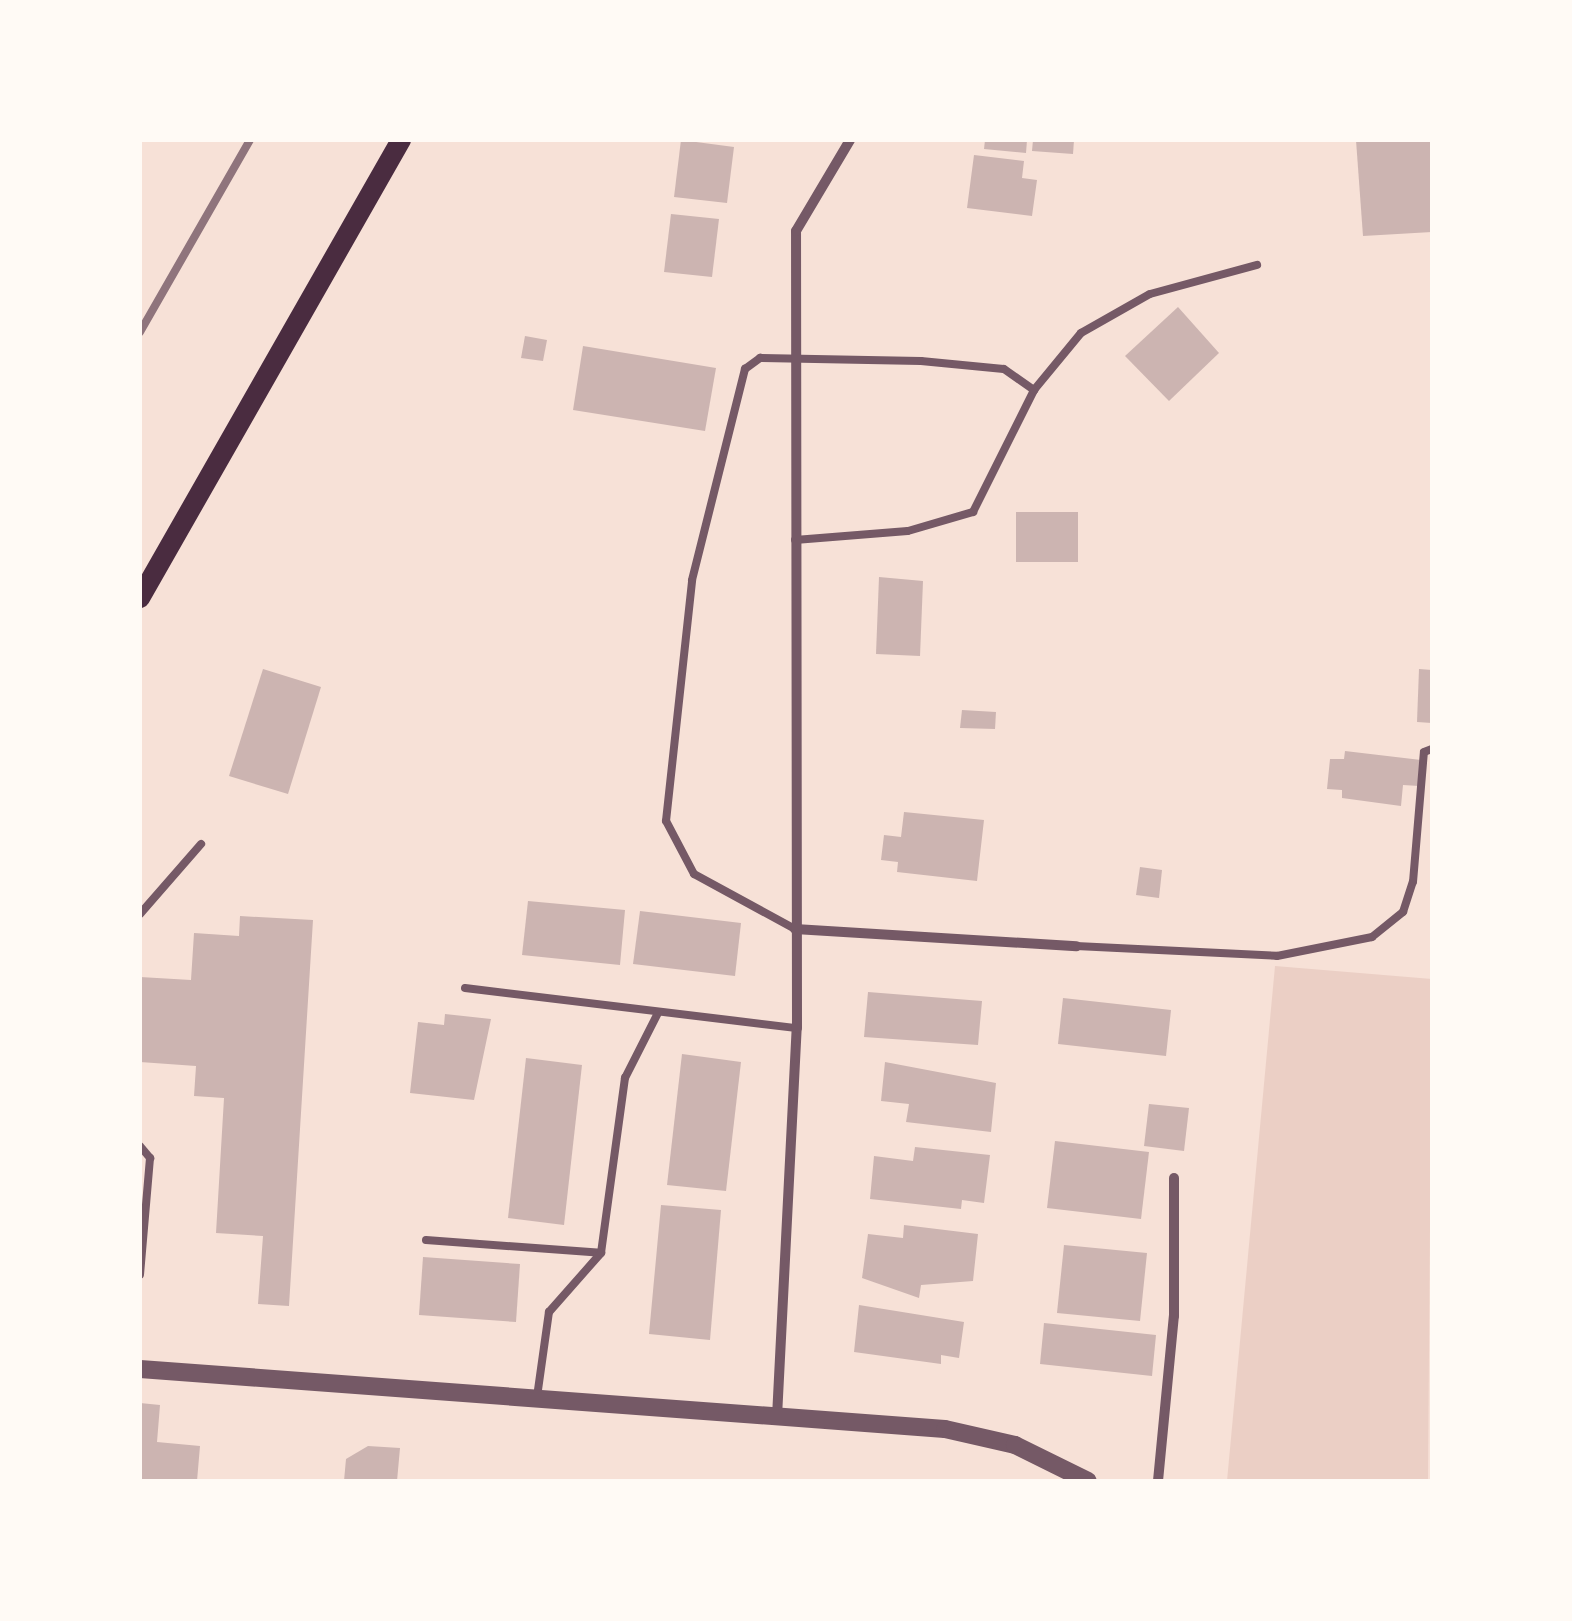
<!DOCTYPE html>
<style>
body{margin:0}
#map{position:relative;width:1572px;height:1621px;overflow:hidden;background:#f7e1d7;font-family:Lato,sans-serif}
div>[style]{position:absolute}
.green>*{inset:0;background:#ebcfc5}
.building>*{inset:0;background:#ccb4b1}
.service>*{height:8px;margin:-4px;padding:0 4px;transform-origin:4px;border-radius:4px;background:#755966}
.minor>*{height:10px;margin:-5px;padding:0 5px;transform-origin:5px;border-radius:5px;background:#755966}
.tertiary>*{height:18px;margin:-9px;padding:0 9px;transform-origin:9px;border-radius:9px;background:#755966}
.secondary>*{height:20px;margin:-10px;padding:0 10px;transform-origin:10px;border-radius:10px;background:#4a2c40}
.rail>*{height:8px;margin:-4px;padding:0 4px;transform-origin:4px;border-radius:4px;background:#8f747c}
span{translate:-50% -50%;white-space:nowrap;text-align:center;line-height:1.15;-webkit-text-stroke:10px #fffaf5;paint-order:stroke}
.frame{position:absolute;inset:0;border:142px solid #fffaf5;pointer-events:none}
</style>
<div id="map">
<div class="green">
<div style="clip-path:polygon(1275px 966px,1432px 979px,1428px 1481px,1227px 1481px)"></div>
</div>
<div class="building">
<div style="clip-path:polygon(681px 140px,734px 147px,727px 203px,674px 197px)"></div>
<div style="clip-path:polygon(985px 140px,1027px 140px,1026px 153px,984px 149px)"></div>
<div style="clip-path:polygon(1033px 140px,1074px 140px,1073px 154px,1032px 151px)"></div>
<div style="clip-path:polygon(1356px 140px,1432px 140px,1432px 232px,1363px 236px)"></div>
<div style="clip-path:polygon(974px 155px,1024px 161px,1022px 178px,1037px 180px,1032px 216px,967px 208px)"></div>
<div style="clip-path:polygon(671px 214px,719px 219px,712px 277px,664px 272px)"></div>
<div style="clip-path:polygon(1178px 307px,1219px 353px,1169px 401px,1125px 356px)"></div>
<div style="clip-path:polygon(525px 336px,547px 340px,543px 361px,521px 358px)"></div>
<div style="clip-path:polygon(583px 346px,716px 368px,705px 431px,573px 410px)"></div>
<div style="clip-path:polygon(1016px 512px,1078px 512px,1078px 562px,1016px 562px)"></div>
<div style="clip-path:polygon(879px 577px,923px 581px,920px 656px,876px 654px)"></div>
<div style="clip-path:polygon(263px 669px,321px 687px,288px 794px,229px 776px)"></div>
<div style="clip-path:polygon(1419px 669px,1432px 670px,1432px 723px,1417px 722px)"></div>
<div style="clip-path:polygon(962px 710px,996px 712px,995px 729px,960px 728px)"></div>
<div style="clip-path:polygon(1345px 751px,1421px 760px,1419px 786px,1403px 785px,1401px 806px,1342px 798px,1342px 790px,1327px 789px,1330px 759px,1344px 759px)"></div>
<div style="clip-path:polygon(904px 812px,984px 820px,977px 881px,897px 872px,898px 862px,881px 860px,884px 835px,901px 837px)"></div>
<div style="clip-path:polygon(1140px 867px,1162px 870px,1159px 898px,1136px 895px)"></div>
<div style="clip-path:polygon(528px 901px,625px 910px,620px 965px,522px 955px)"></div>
<div style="clip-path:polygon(640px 911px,741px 923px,735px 976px,633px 964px)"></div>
<div style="clip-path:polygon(240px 916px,313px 920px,289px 1306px,258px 1304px,263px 1236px,216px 1233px,224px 1098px,194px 1096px,196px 1066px,140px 1062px,140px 977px,191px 980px,194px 933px,239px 936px)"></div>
<div style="clip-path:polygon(868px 992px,982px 1001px,978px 1045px,864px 1037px)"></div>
<div style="clip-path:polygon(1063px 998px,1171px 1010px,1166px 1056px,1058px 1044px)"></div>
<div style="clip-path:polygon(445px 1014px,491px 1019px,474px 1100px,410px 1093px,418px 1022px,444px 1025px)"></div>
<div style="clip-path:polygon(682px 1054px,741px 1062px,726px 1191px,667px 1185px)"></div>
<div style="clip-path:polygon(526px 1058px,582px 1065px,564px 1225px,508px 1218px)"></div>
<div style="clip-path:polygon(885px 1062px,996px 1083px,991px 1132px,906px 1122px,909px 1104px,881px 1101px)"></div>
<div style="clip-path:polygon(1149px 1104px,1189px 1108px,1184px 1151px,1144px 1146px)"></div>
<div style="clip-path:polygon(1055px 1141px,1149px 1152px,1141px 1219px,1047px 1208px)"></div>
<div style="clip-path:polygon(915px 1147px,990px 1155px,984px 1203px,962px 1200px,961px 1209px,870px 1199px,874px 1156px,913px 1161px)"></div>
<div style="clip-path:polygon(661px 1205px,721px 1210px,710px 1340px,649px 1334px)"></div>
<div style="clip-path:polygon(904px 1225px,978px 1234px,973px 1281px,921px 1285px,919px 1298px,862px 1278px,868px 1234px,903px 1238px)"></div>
<div style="clip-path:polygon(1064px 1245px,1147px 1253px,1140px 1321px,1057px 1313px)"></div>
<div style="clip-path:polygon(423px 1257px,520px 1264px,516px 1322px,419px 1315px)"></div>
<div style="clip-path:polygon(859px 1305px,964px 1322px,959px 1358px,941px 1355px,941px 1364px,854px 1352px)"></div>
<div style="clip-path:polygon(1044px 1323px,1156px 1335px,1152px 1376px,1040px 1364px)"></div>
<div style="clip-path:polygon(140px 1403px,160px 1405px,157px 1442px,200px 1446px,197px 1481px,140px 1481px)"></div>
<div style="clip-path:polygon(368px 1446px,400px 1448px,397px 1481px,344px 1481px,346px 1459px)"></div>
</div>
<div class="service">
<div style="left:795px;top:540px;width:113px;rotate:-4.6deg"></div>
<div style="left:908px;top:531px;width:68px;rotate:-16.3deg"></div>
<div style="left:973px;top:512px;width:136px;rotate:-63.4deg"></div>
<div style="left:1034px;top:390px;width:74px;rotate:-50.5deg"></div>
<div style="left:1081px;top:333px;width:79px;rotate:-29.5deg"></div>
<div style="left:1150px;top:294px;width:111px;rotate:-15.2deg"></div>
<div style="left:140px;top:914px;width:93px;rotate:-48.9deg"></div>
<div style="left:795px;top:929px;width:115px;rotate:-151.4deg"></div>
<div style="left:694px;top:874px;width:60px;rotate:-117.8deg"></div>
<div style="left:666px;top:821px;width:242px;rotate:-83.8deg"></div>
<div style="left:692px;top:580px;width:218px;rotate:-75.9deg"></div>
<div style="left:745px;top:369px;width:19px;rotate:-36deg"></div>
<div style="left:760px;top:358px;width:161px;rotate:1.1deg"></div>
<div style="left:921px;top:361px;width:83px;rotate:5.5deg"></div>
<div style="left:1004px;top:369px;width:37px;rotate:35deg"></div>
<div style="left:1076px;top:946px;width:201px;rotate:2.8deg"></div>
<div style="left:1277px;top:956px;width:97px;rotate:-11.3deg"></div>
<div style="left:1372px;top:937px;width:40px;rotate:-39deg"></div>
<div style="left:1403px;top:912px;width:32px;rotate:-72deg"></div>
<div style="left:1413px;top:882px;width:130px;rotate:-85.2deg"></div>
<div style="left:1424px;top:752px;width:9px;rotate:-21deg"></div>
<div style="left:465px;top:988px;width:334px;rotate:6.9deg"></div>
<div style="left:140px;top:1146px;width:16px;rotate:50deg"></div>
<div style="left:150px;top:1158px;width:117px;rotate:94.9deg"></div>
<div style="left:426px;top:1240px;width:175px;rotate:4.2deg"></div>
<div style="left:601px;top:1253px;width:177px;rotate:-82.2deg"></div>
<div style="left:625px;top:1078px;width:73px;rotate:-63.1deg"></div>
<div style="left:537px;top:1397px;width:86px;rotate:-82deg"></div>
<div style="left:549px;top:1312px;width:79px;rotate:-48.6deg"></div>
</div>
<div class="minor">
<div style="left:795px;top:929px;width:282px;rotate:3.5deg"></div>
<div style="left:777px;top:1417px;width:390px;rotate:-87.1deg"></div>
<div style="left:797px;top:1028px;width:797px;rotate:-90.07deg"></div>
<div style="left:796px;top:231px;width:106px;rotate:-59.3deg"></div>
<div style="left:1158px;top:1481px;width:166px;rotate:-84.5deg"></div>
<div style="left:1174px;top:1316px;width:138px;rotate:-90deg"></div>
</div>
<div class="tertiary">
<div style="left:140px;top:1369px;width:807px;rotate:4.26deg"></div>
<div style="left:945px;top:1429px;width:72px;rotate:12.9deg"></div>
<div style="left:1015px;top:1445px;width:81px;rotate:26.3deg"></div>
</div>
<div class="secondary">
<div style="left:140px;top:598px;width:527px;rotate:-60.32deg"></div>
</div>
<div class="rail">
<div style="left:140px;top:332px;width:221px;rotate:-60.2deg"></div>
</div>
<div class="frame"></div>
</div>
